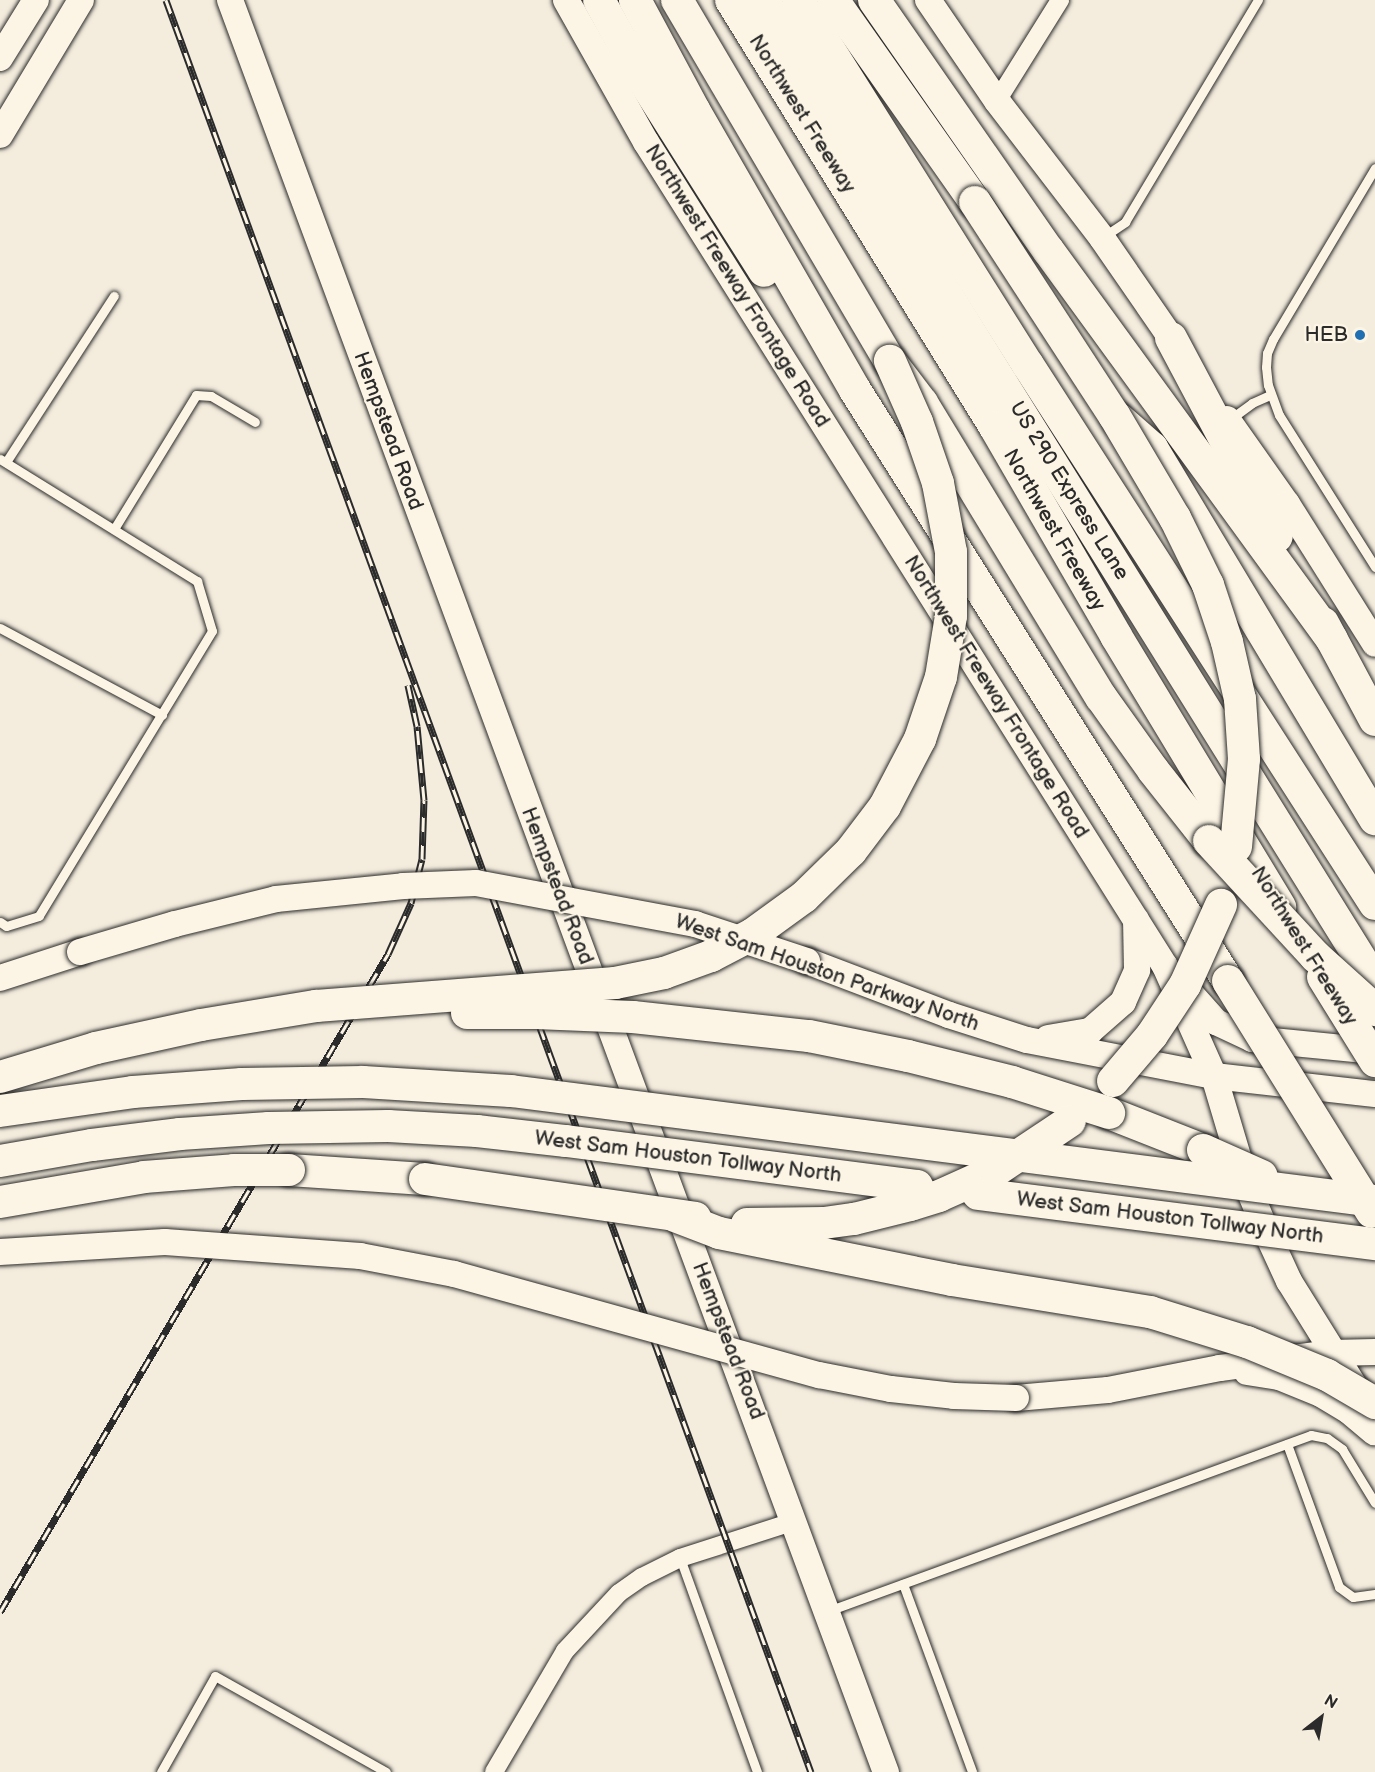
<!DOCTYPE html>
<style>
body{margin:0}
#map{position:relative;width:1375px;height:1772px;overflow:hidden;background:#f4edde;font-family:"Balsamiq Sans",sans-serif}
div>[style]{position:absolute}
.roads{filter:drop-shadow(0 0 2px #2b2b2b) drop-shadow(0 0 2px #2b2b2b)}
.lane>*{height:9px;margin:-4.5px;padding:0 4.5px;transform-origin:4.5px;border-radius:4.5px;background:#fcf5e5}
.street>*{height:18px;margin:-9px;padding:0 9px;transform-origin:9px;border-radius:9px;background:#fcf5e5}
.secondary>*{height:26px;margin:-13px;padding:0 13px;transform-origin:13px;border-radius:13px;background:#fcf5e5}
.highway>*{height:32px;margin:-16px;padding:0 16px;transform-origin:16px;border-radius:16px;background:#fcf5e5}
.rail>*{height:7px;margin-top:-3.5px;transform-origin:0;background:repeating-linear-gradient(90deg,#fcf5e5 0 14px,#2b2b2b 0 28px);box-sizing:border-box;border-block:2px solid #2b2b2b}
.bridges{filter:drop-shadow(0 0 2px #2b2b2b) drop-shadow(0 0 2px #2b2b2b)}
.secondary-bridge>*{height:26px;margin:-13px;padding:0 13px;transform-origin:13px;border-radius:13px;background:#fcf5e5}
.highway-bridge>*{height:32px;margin:-16px;padding:0 16px;transform-origin:16px;border-radius:16px;background:#fcf5e5}
.dots>*{width:16px;height:16px;translate:-50% -50%;box-sizing:border-box;border:3px solid #fcf5e5;border-radius:50%}
span{translate:-50% -50%;white-space:nowrap;text-align:center;line-height:1.15;-webkit-text-stroke:4.5px #fcf5e5;paint-order:stroke}
.street-label{font-size:21px;color:#2b2b2b}
.poi-label{font-size:21px;color:#2b2b2b}
.right{translate:-100% -50%;text-align:right}
.north{position:absolute;left:1291px;top:1688px;width:60px;height:60px;-webkit-text-stroke:4px #fcf5e5;paint-order:stroke;rotate:31deg;font-size:16px;font-weight:700;line-height:24px;text-align:center;color:#2b2b2b}
.north::after{content:'';display:block;margin:auto;width:21px;height:27px;background:#2b2b2b;clip-path:polygon(50% 0,100% 100%,50% 72%,0 100%)}
</style>
<div id="map">
<div class="roads">
<div class="lane">
<div style="left:1375px;top:168px;width:199px;rotate:120.8deg"></div>
<div style="left:1273px;top:339px;width:15px;rotate:113deg"></div>
<div style="left:1267px;top:353px;width:14px;rotate:94deg"></div>
<div style="left:1266px;top:367px;width:18px;rotate:84deg"></div>
<div style="left:1268px;top:385px;width:32px;rotate:70deg"></div>
<div style="left:1279px;top:415px;width:180px;rotate:57.7deg"></div>
<div style="left:1103px;top:237px;width:27px;rotate:-34deg"></div>
<div style="left:1125px;top:222px;width:259px;rotate:-59.1deg"></div>
<div style="left:1229px;top:420px;width:29px;rotate:-36deg"></div>
<div style="left:1252px;top:403px;width:20px;rotate:-24deg"></div>
<div style="left:0;top:459px;width:232px;rotate:31.8deg"></div>
<div style="left:197px;top:581px;width:52px;rotate:73.3deg"></div>
<div style="left:212px;top:631px;width:333px;rotate:121.3deg"></div>
<div style="left:39px;top:916px;width:34px;rotate:163deg"></div>
<div style="left:6px;top:926px;width:7px;rotate:-146deg"></div>
<div style="left:6px;top:462px;width:198px;rotate:-57deg"></div>
<div style="left:114px;top:529px;width:157px;rotate:-58.5deg"></div>
<div style="left:196px;top:395px;width:15px;rotate:4deg"></div>
<div style="left:211px;top:396px;width:51px;rotate:30.6deg"></div>
<div style="left:0;top:628px;width:184px;rotate:28.2deg"></div>
<div style="left:1287px;top:1444px;width:152px;rotate:70deg"></div>
<div style="left:1339px;top:1587px;width:17px;rotate:36deg"></div>
<div style="left:1353px;top:1597px;width:22px;rotate:-8deg"></div>
<div style="left:680px;top:1558px;width:227px;rotate:70.2deg"></div>
<div style="left:903px;top:1584px;width:200px;rotate:69.8deg"></div>
<div style="left:828px;top:1611px;width:514px;rotate:-20.02deg"></div>
<div style="left:1311px;top:1435px;width:16px;rotate:11deg"></div>
<div style="left:1327px;top:1438px;width:19px;rotate:36deg"></div>
<div style="left:1342px;top:1449px;width:63px;rotate:58.6deg"></div>
<div style="left:161px;top:1772px;width:110px;rotate:-60.6deg"></div>
<div style="left:215px;top:1676px;width:196px;rotate:29.3deg"></div>
</div>
<div class="street">
<div style="left:997px;top:101px;width:119px;rotate:-58deg"></div>
<div style="left:494px;top:1772px;width:140px;rotate:-59.6deg"></div>
<div style="left:565px;top:1651px;width:79px;rotate:-47deg"></div>
<div style="left:619px;top:1593px;width:28px;rotate:-35deg"></div>
<div style="left:642px;top:1577px;width:42px;rotate:-26.6deg"></div>
<div style="left:680px;top:1558px;width:121px;rotate:-17.8deg"></div>
</div>
<div class="secondary">
<div style="left:230px;top:0;width:1890px;rotate:69.69deg"></div>
<div style="left:566px;top:0;width:163px;rotate:60.6deg"></div>
<div style="left:646px;top:142px;width:974px;rotate:57.8deg"></div>
<div style="left:1165px;top:966px;width:120px;rotate:66deg"></div>
<div style="left:1214px;top:1076px;width:109px;rotate:73.4deg"></div>
<div style="left:1245px;top:1180px;width:55px;rotate:67.6deg"></div>
<div style="left:1266px;top:1231px;width:55px;rotate:65.3deg"></div>
<div style="left:1289px;top:1281px;width:163px;rotate:58.1deg"></div>
<div style="left:928px;top:0;width:122px;rotate:55.7deg"></div>
<div style="left:997px;top:101px;width:173px;rotate:52.5deg"></div>
<div style="left:1102px;top:238px;width:141px;rotate:55.4deg"></div>
<div style="left:0;top:58px;width:68px;rotate:-58.2deg"></div>
<div style="left:0;top:135px;width:157px;rotate:-59deg"></div>
<div style="left:1227px;top:419px;width:104px;rotate:54.8deg"></div>
<div style="left:1287px;top:504px;width:165px;rotate:57.8deg"></div>
<div style="left:807px;top:961px;width:152px;rotate:20.8deg"></div>
<div style="left:949px;top:1015px;width:82px;rotate:17.8deg"></div>
<div style="left:1027px;top:1040px;width:190px;rotate:10.9deg"></div>
<div style="left:1214px;top:1076px;width:162px;rotate:6.4deg"></div>
<div style="left:0;top:978px;width:84px;rotate:-18deg"></div>
<div style="left:1182px;top:984px;width:51px;rotate:48.2deg"></div>
<div style="left:1216px;top:1022px;width:40px;rotate:25deg"></div>
<div style="left:1252px;top:1039px;width:124px;rotate:5.6deg"></div>
<div style="left:1048px;top:1038px;width:43px;rotate:-9.5deg"></div>
<div style="left:1090px;top:1031px;width:44px;rotate:-41.3deg"></div>
<div style="left:1123px;top:1002px;width:35px;rotate:-66deg"></div>
<div style="left:1137px;top:970px;width:50px;rotate:-91.1deg"></div>
<div style="left:1247px;top:1372px;width:32px;rotate:9deg"></div>
<div style="left:1279px;top:1377px;width:45px;rotate:22deg"></div>
<div style="left:1321px;top:1394px;width:33px;rotate:31deg"></div>
<div style="left:1349px;top:1411px;width:33px;rotate:40deg"></div>
<div style="left:1016px;top:1398px;width:92px;rotate:-5deg"></div>
<div style="left:1108px;top:1390px;width:114px;rotate:-11.1deg"></div>
<div style="left:1220px;top:1368px;width:112px;rotate:-7.7deg"></div>
<div style="left:1331px;top:1353px;width:44px;rotate:-1.3deg"></div>
</div>
<div class="highway">
<div style="left:599px;top:0;width:91px;rotate:61.2deg"></div>
<div style="left:643px;top:80px;width:226px;rotate:57.6deg"></div>
<div style="left:635px;top:0;width:125px;rotate:61.8deg"></div>
<div style="left:694px;top:110px;width:323px;rotate:60.1deg"></div>
<div style="left:855px;top:390px;width:699px;rotate:57.74deg"></div>
<div style="left:677px;top:0;width:419px;rotate:59.5deg"></div>
<div style="left:890px;top:361px;width:53px;rotate:52.7deg"></div>
<div style="left:922px;top:403px;width:344px;rotate:58.7deg"></div>
<div style="left:1101px;top:697px;width:90px;rotate:54.5deg"></div>
<div style="left:1153px;top:770px;width:90px;rotate:51.7deg"></div>
<div style="left:731px;top:0;width:502px;rotate:58.27deg"></div>
<div style="left:995px;top:427px;width:241px;rotate:59.9deg"></div>
<div style="left:1116px;top:636px;width:317px;rotate:58.8deg"></div>
<div style="left:763px;top:0;width:1157px;rotate:58.07deg"></div>
<div style="left:798px;top:0;width:431px;rotate:57.8deg"></div>
<div style="left:1028px;top:365px;width:641px;rotate:57.23deg"></div>
<div style="left:833px;top:0;width:247px;rotate:54.9deg"></div>
<div style="left:874px;top:0;width:305px;rotate:55.2deg"></div>
<div style="left:1048px;top:250px;width:482px;rotate:53.9deg"></div>
<div style="left:1171px;top:338px;width:225px;rotate:62deg"></div>
<div style="left:1119px;top:419px;width:44px;rotate:41.3deg"></div>
<div style="left:1152px;top:448px;width:433px;rotate:59deg"></div>
<div style="left:1323px;top:623px;width:110px;rotate:61.8deg"></div>
<div style="left:1109px;top:1113px;width:101px;rotate:21.5deg"></div>
<div style="left:289px;top:1170px;width:136px;rotate:3.8deg"></div>
</div>
</div>
<div class="rail">
<div style="left:166px;top:0;width:1886px;rotate:70deg"></div>
<div style="left:0;top:1612px;width:764px;rotate:-59.47deg"></div>
<div style="left:388px;top:954px;width:56px;rotate:-65.7deg"></div>
<div style="left:411px;top:903px;width:45px;rotate:-76deg"></div>
<div style="left:422px;top:859px;width:59px;rotate:-88.1deg"></div>
<div style="left:424px;top:800px;width:74px;rotate:-95.4deg"></div>
<div style="left:417px;top:726px;width:42px;rotate:-102.4deg"></div>
</div>
<div class="bridges">
<div class="secondary-bridge">
<div style="left:80px;top:952px;width:99px;rotate:-16.4deg"></div>
<div style="left:175px;top:924px;width:104px;rotate:-13.9deg"></div>
<div style="left:276px;top:899px;width:128px;rotate:-5.8deg"></div>
<div style="left:403px;top:886px;width:73px;rotate:-2.4deg"></div>
<div style="left:476px;top:883px;width:223px;rotate:10.6deg"></div>
<div style="left:695px;top:924px;width:118px;rotate:18.3deg"></div>
<div style="left:0;top:1252px;width:165px;rotate:-3.5deg"></div>
<div style="left:165px;top:1242px;width:196px;rotate:4.1deg"></div>
<div style="left:360px;top:1256px;width:96px;rotate:10.8deg"></div>
<div style="left:454px;top:1274px;width:379px;rotate:15.5deg"></div>
<div style="left:819px;top:1375px;width:73px;rotate:11deg"></div>
<div style="left:891px;top:1389px;width:63px;rotate:6.3deg"></div>
<div style="left:954px;top:1396px;width:62px;rotate:1.8deg"></div>
</div>
<div class="highway-bridge">
<div style="left:975px;top:202px;width:254px;rotate:56.9deg"></div>
<div style="left:1114px;top:415px;width:120px;rotate:59.4deg"></div>
<div style="left:1175px;top:518px;width:75px;rotate:63.8deg"></div>
<div style="left:1208px;top:585px;width:60px;rotate:71.6deg"></div>
<div style="left:1227px;top:642px;width:58px;rotate:77.2deg"></div>
<div style="left:1240px;top:699px;width:60px;rotate:86.2deg"></div>
<div style="left:1244px;top:759px;width:88px;rotate:95.2deg"></div>
<div style="left:1209px;top:841px;width:156px;rotate:47.3deg"></div>
<div style="left:1315px;top:956px;width:81px;rotate:42deg"></div>
<div style="left:1323px;top:977px;width:99px;rotate:58.2deg"></div>
<div style="left:1228px;top:981px;width:272px;rotate:58.1deg"></div>
<div style="left:467px;top:1013px;width:69px"></div>
<div style="left:536px;top:1013px;width:97px;rotate:2.4deg"></div>
<div style="left:633px;top:1017px;width:177px;rotate:6.2deg"></div>
<div style="left:809px;top:1036px;width:101px;rotate:11.4deg"></div>
<div style="left:908px;top:1056px;width:107px;rotate:14deg"></div>
<div style="left:1012px;top:1082px;width:102px;rotate:17.7deg"></div>
<div style="left:0;top:1077px;width:100px;rotate:-16.8deg"></div>
<div style="left:96px;top:1048px;width:107px;rotate:-12.4deg"></div>
<div style="left:201px;top:1025px;width:117px;rotate:-9.4deg"></div>
<div style="left:316px;top:1006px;width:300px;rotate:-4.4deg"></div>
<div style="left:615px;top:983px;width:50px;rotate:-11.5deg"></div>
<div style="left:664px;top:973px;width:50px;rotate:-19.9deg"></div>
<div style="left:711px;top:956px;width:47px;rotate:-27.6deg"></div>
<div style="left:753px;top:934px;width:63px;rotate:-36deg"></div>
<div style="left:804px;top:897px;width:66px;rotate:-44.4deg"></div>
<div style="left:851px;top:851px;width:56px;rotate:-52.9deg"></div>
<div style="left:885px;top:806px;width:76px;rotate:-62.4deg"></div>
<div style="left:920px;top:739px;width:65px;rotate:-71.3deg"></div>
<div style="left:941px;top:677px;width:62px;rotate:-80.7deg"></div>
<div style="left:951px;top:616px;width:64px;rotate:-90deg"></div>
<div style="left:951px;top:552px;width:70px;rotate:-100.7deg"></div>
<div style="left:938px;top:483px;width:65px;rotate:-109deg"></div>
<div style="left:917px;top:422px;width:67px;rotate:-113.9deg"></div>
<div style="left:1113px;top:1081px;width:60px;rotate:-49.7deg"></div>
<div style="left:1152px;top:1035px;width:60px;rotate:-56.6deg"></div>
<div style="left:1185px;top:985px;width:88px;rotate:-65.8deg"></div>
<div style="left:0;top:1111px;width:134px;rotate:-8.1deg"></div>
<div style="left:133px;top:1092px;width:109px;rotate:-4.2deg"></div>
<div style="left:242px;top:1084px;width:121px;rotate:-0.9deg"></div>
<div style="left:363px;top:1082px;width:148px;rotate:3.5deg"></div>
<div style="left:511px;top:1091px;width:871px;rotate:7.26deg"></div>
<div style="left:1203px;top:1150px;width:64px;rotate:23.8deg"></div>
<div style="left:0;top:1161px;width:93px;rotate:-9.9deg"></div>
<div style="left:92px;top:1145px;width:89px;rotate:-7.1deg"></div>
<div style="left:180px;top:1134px;width:89px;rotate:-3.9deg"></div>
<div style="left:269px;top:1128px;width:119px;rotate:-1deg"></div>
<div style="left:388px;top:1126px;width:89px;rotate:3.2deg"></div>
<div style="left:477px;top:1131px;width:90px;rotate:6.4deg"></div>
<div style="left:566px;top:1141px;width:354px;rotate:7.3deg"></div>
<div style="left:425px;top:1179px;width:273px;rotate:8.2deg"></div>
<div style="left:978px;top:1194px;width:400px;rotate:7.2deg"></div>
<div style="left:0;top:1202px;width:146px;rotate:-9.8deg"></div>
<div style="left:144px;top:1177px;width:90px;rotate:-4.4deg"></div>
<div style="left:234px;top:1170px;width:55px"></div>
<div style="left:675px;top:1216px;width:47px;rotate:21.1deg"></div>
<div style="left:719px;top:1233px;width:238px;rotate:11.4deg"></div>
<div style="left:952px;top:1280px;width:201px;rotate:9.2deg"></div>
<div style="left:1150px;top:1312px;width:102px;rotate:17.2deg"></div>
<div style="left:1247px;top:1342px;width:87px;rotate:22.4deg"></div>
<div style="left:1327px;top:1375px;width:56px;rotate:30.3deg"></div>
<div style="left:747px;top:1224px;width:77px;rotate:-0.7deg"></div>
<div style="left:824px;top:1223px;width:30px;rotate:-8deg"></div>
<div style="left:854px;top:1219px;width:58px;rotate:-14deg"></div>
<div style="left:910px;top:1205px;width:30px;rotate:-17deg"></div>
<div style="left:939px;top:1196px;width:61px;rotate:-24.1deg"></div>
<div style="left:995px;top:1171px;width:90px;rotate:-33.7deg"></div>
</div>
</div>
<div class="dots">
<div style="left:1360px;top:335px;background:#1f6fb2"></div>
</div>
<div class="street-label">
<span style="left:802px;top:114px;rotate:58deg">Northwest Freeway</span>
<span style="left:737px;top:286px;rotate:58deg">Northwest Freeway Frontage Road</span>
<span style="left:388px;top:431px;rotate:70deg">Hempstead Road</span>
<span style="left:1069px;top:491px;rotate:58deg">US 290 Express Lane</span>
<span style="left:1054px;top:530px;rotate:60deg">Northwest Freeway</span>
<span style="left:996px;top:697px;rotate:58deg">Northwest Freeway Frontage Road</span>
<span style="left:557px;top:886px;rotate:69deg">Hempstead Road</span>
<span style="left:1304px;top:946px;rotate:58deg">Northwest Freeway</span>
<span style="left:827px;top:973px;rotate:19deg">West Sam Houston Parkway North</span>
<span style="left:688px;top:1157px;rotate:7deg">West Sam Houston Tollway North</span>
<span style="left:1170px;top:1218px;rotate:7deg">West Sam Houston Tollway North</span>
<span style="left:728px;top:1341px;rotate:69deg">Hempstead Road</span>
</div>
<div class="poi-label">
<span class="right" style="left:1348px;top:335px">HEB</span>
</div>
<div class="north">N</div>
</div>
